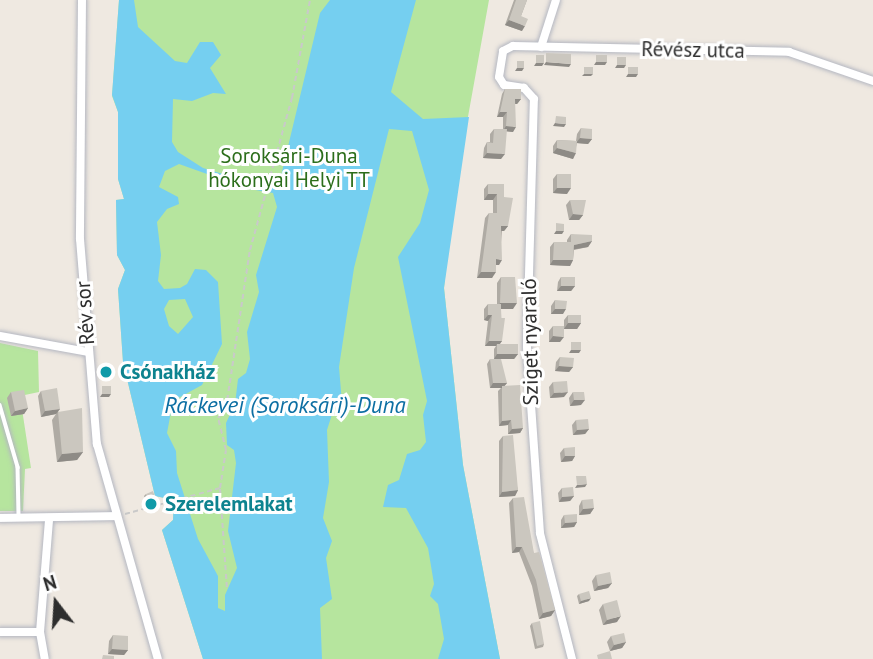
<!DOCTYPE html>
<meta charset="utf-8">
<style>
body{margin:0}
#map{position:relative;width:873px;height:659px;overflow:hidden;background:#efe9e1;font-family:"PT Sans",sans-serif}
div>[style]{position:absolute}
.green>*{inset:0;background:#b6e59e}
.water>*{inset:0;background:#75cff0}
.path>*{height:2px;margin-top:-1px;transform-origin:0;background:repeating-linear-gradient(90deg,#c9c9c9 0 5px,transparent 0 8.5px)}
.roads{filter:drop-shadow(0 0 2px #b4b7c1) drop-shadow(0 0 2px #b4b7c1)}
.service>*{height:3.5px;margin:-1.75px;padding:0 1.75px;transform-origin:1.75px;border-radius:1.75px;background:#fff}
.minor>*{height:8px;margin:-4px;padding:0 4px;transform-origin:4px;border-radius:4px;background:#fff}
.wall>*{inset:0;background:#afaba4}
.shaded-wall>*{inset:0;background:#8e8b86}
.building>*{inset:0;background:#cbc7bf}
.dots>*{width:19px;height:19px;translate:-50% -50%;box-sizing:border-box;border:4px solid #fff;border-radius:50%}
span{translate:-50% -50%;white-space:nowrap;text-align:center;line-height:1.15;-webkit-text-stroke:6px #fff;paint-order:stroke}
.street-label{font-size:21px;color:#2e2e2e}
.park-label{font-size:21px;color:#2c6e1b}
.culture-label{font-size:21px;color:#0d838f;font-weight:700}
.left{translate:0 -50%;text-align:left}
.water-label{font-size:23px;color:#0d6fa3;font-style:italic}
.north{position:absolute;left:21px;top:568px;width:70px;height:70px;-webkit-text-stroke:5px #fff;paint-order:stroke;rotate:343deg;font-size:19px;font-weight:700;line-height:28px;text-align:center;color:#2e2e2e}
.north::after{content:'';display:block;margin:auto;width:24px;height:32px;background:#2e2e2e;clip-path:polygon(50% 0,100% 100%,50% 72%,0 100%)}
</style>
<div id="map">
<div class="green">
<div style="clip-path:polygon(119px 0,489px 0,453px 200px,444px 288px,463px 465px,500px 659px,203px 659px,162px 530px,173px 520px,174px 500px,155px 496px,123px 362px,118px 289px,125px 270px,117px 255px,116px 200px,124px 199px,118px 179px,118px 112px,112px 96px)"></div>
<div style="clip-path:polygon(0 343px,38px 351px,39px 392px,20px 396px,31px 468px,25px 469px,23px 511px,0 511px)"></div>
</div>
<div class="water">
<div style="clip-path:polygon(evenodd,119px 0,134px 0,138px 27px,175px 61px,187px 63px,200px 42px,213px 42px,221px 55px,210px 68px,226px 94px,213px 93px,192px 101px,173px 99px,172px 142px,178px 152px,203px 168px,269px 188px,280px 180px,320px 13px,330px 0,416px 0,391px 92px,423px 119px,469px 117px,444px 288px,463px 465px,500px 659px,438px 659px,444px 639px,438px 604px,430px 596px,434px 584px,428px 548px,406px 508px,383px 507px,388px 485px,399px 480px,407px 454px,420px 450px,426px 442px,423px 415px,427px 401px,398px 257px,420px 223px,429px 190px,412px 131px,389px 129px,354px 268px,339px 367px,342px 403px,334px 408px,327px 430px,329px 482px,323px 518px,332px 541px,326px 558px,332px 599px,320px 608px,322px 659px,203px 659px,162px 530px,173px 520px,174px 500px,155px 496px,123px 362px,118px 289px,125px 270px,117px 255px,116px 200px,124px 199px,118px 179px,118px 112px,112px 95px,119px 0,179px 164px,249px 189px,273px 193px,277px 207px,256px 275px,259px 292px,247px 332px,250px 359px,246px 373px,238px 379px,235px 404px,226px 423px,227px 445px,234px 450px,236px 463px,228px 531px,237px 568px,225px 595px,225px 611px,218px 608px,218px 576px,198px 539px,177px 473px,176px 451px,167px 433px,173px 401px,202px 385px,222px 344px,218px 282px,206px 270px,195px 269px,187px 284px,180px 288px,164px 289px,158px 281px,161px 255px,157px 222px,167px 209px,179px 204px,178px 197px,159px 187px,165px 171px,179px 164px,119px 0,185px 299px,193px 317px,178px 334px,169px 326px,164px 309px,169px 300px,185px 299px)"></div>
</div>
<div class="path">
<div style="left:220px;top:489px;width:100px;rotate:86deg"></div>
<div style="left:125px;top:514px;width:98px;rotate:-15.3deg"></div>
<div style="left:220px;top:488px;width:38px;rotate:-81deg"></div>
<div style="left:226px;top:450px;width:33px;rotate:-104deg"></div>
<div style="left:218px;top:418px;width:13px;rotate:-51deg"></div>
<div style="left:226px;top:408px;width:160px;rotate:-81.4deg"></div>
<div style="left:250px;top:250px;width:158px;rotate:-74.6deg"></div>
<div style="left:292px;top:98px;width:100px;rotate:-79.6deg"></div>
</div>
<div class="roads">
<div class="service">
<div style="left:0;top:405px;width:65px;rotate:73.8deg"></div>
<div style="left:18px;top:467px;width:49px;rotate:88.8deg"></div>
</div>
<div class="minor">
<div style="left:82px;top:0;width:239px;rotate:90.5deg"></div>
<div style="left:80px;top:239px;width:206px;rotate:85.3deg"></div>
<div style="left:97px;top:444px;width:223px;rotate:74.2deg"></div>
<div style="left:541px;top:47px;width:49px;rotate:-72.3deg"></div>
<div style="left:0;top:336px;width:89px;rotate:10.3deg"></div>
<div style="left:0;top:518px;width:117px;rotate:-1deg"></div>
<div style="left:0;top:632px;width:40px"></div>
<div style="left:40px;top:632px;width:113px;rotate:-85.4deg"></div>
<div style="left:40px;top:632px;width:27px;rotate:80deg"></div>
<div style="left:572px;top:659px;width:130px;rotate:-104.3deg"></div>
<div style="left:540px;top:533px;width:187px;rotate:-94deg"></div>
<div style="left:527px;top:346px;width:247px;rotate:-88.4deg"></div>
<div style="left:534px;top:99px;width:15px;rotate:-132deg"></div>
<div style="left:524px;top:88px;width:20px;rotate:-171deg"></div>
<div style="left:504px;top:85px;width:9px;rotate:-122deg"></div>
<div style="left:499px;top:77px;width:26px;rotate:-81deg"></div>
<div style="left:503px;top:51px;width:11px;rotate:-27deg"></div>
<div style="left:513px;top:46px;width:276px;rotate:1.2deg"></div>
<div style="left:789px;top:52px;width:89px;rotate:19deg"></div>
</div>
</div>
<div class="wall">
<div style="clip-path:polygon(514px 0,527px 0,521px 16px,522px 31px,505px 25px)"></div>
<div style="clip-path:polygon(505px 89px,521px 99px,517px 104px,515px 104px,513px 132px,506px 131px,501px 159px,483px 158px,484px 148px,487px 142px,490px 142px,490px 134px,494px 129px,503px 129px,503px 117px,497px 117px,502px 94px)"></div>
<div style="clip-path:polygon(581px 128px,592px 139px,588px 144px,577px 143px,573px 159px,553px 153px,553px 146px,557px 140px,576px 141px,577px 134px)"></div>
<div style="clip-path:polygon(557px 174px,567px 194px,553px 193px,553px 179px)"></div>
<div style="clip-path:polygon(488px 184px,504px 197px,508px 226px,504px 231px,502px 231px,499px 265px,496px 265px,492px 278px,477px 278px,485px 218px,489px 213px,493px 213px,493px 200px,484px 200px,484px 189px)"></div>
<div style="clip-path:polygon(570px 200px,583px 215px,579px 220px,569px 220px,566px 205px)"></div>
<div style="clip-path:polygon(571px 234px,592px 241px,588px 247px,574px 250px,573px 260px,570px 266px,550px 265px,550px 247px,554px 242px,567px 242px,567px 240px)"></div>
<div style="clip-path:polygon(501px 277px,513px 309px,501px 309px,502px 341px,500px 344px,518px 354px,514px 359px,494px 359px,494px 349px,496px 346px,485px 346px,488px 321px,484px 320px,484px 309px,488px 304px,497px 304px,497px 283px)"></div>
<div style="clip-path:polygon(561px 277px,575px 286px,571px 291px,557px 291px,558px 282px)"></div>
<div style="clip-path:polygon(555px 300px,563px 314px,551px 314px,551px 306px)"></div>
<div style="clip-path:polygon(568px 315px,581px 323px,577px 329px,564px 329px,560px 342px,549px 342px,549px 331px,553px 326px,564px 326px,564px 320px)"></div>
<div style="clip-path:polygon(560px 357px,573px 367px,569px 372px,555px 371px,556px 362px)"></div>
<div style="clip-path:polygon(490px 359px,507px 383px,504px 386px,523px 428px,520px 433px,508px 434px,508px 425px,499px 426px,498px 391px,501px 388px,490px 388px,487px 364px)"></div>
<div style="clip-path:polygon(553px 382px,564px 397px,550px 398px,549px 387px)"></div>
<div style="clip-path:polygon(41px 391px,60px 409px,58px 411px,83px 452px,77px 460px,57px 462px,52px 420px,56px 414px,41px 417px,38px 396px)"></div>
<div style="clip-path:polygon(11px 392px,28px 408px,24px 414px,11px 416px,7px 398px)"></div>
<div style="clip-path:polygon(573px 392px,581px 405px,570px 406px,569px 398px)"></div>
<div style="clip-path:polygon(576px 420px,589px 429px,585px 434px,573px 435px,572px 425px)"></div>
<div style="clip-path:polygon(503px 436px,518px 490px,515px 496px,499px 497px,499px 441px)"></div>
<div style="clip-path:polygon(564px 448px,575px 456px,572px 461px,561px 462px,560px 453px)"></div>
<div style="clip-path:polygon(562px 488px,574px 496px,570px 501px,559px 502px,558px 493px)"></div>
<div style="clip-path:polygon(146px 494px,154px 503px,146px 505px,144px 496px)"></div>
<div style="clip-path:polygon(513px 498px,555px 610px,551px 616px,539px 619px,532px 586px,519px 552px,512px 553px,509px 503px)"></div>
<div style="clip-path:polygon(582px 500px,594px 508px,590px 514px,579px 515px,579px 506px)"></div>
<div style="clip-path:polygon(564px 515px,577px 522px,574px 527px,561px 528px,561px 520px)"></div>
<div style="clip-path:polygon(596px 575px,612px 583px,608px 588px,594px 591px,592px 581px)"></div>
<div style="clip-path:polygon(579px 594px,589px 601px,579px 604px,577px 596px)"></div>
<div style="clip-path:polygon(603px 604px,617px 622px,603px 625px,599px 610px)"></div>
<div style="clip-path:polygon(532px 623px,544px 644px,543px 647px,535px 649px,530px 626px)"></div>
<div style="clip-path:polygon(113px 635px,128px 650px,124px 655px,108px 654px,109px 641px)"></div>
<div style="clip-path:polygon(611px 636px,626px 642px,622px 648px,610px 651px,607px 642px)"></div>
</div>
<div class="shaded-wall">
<div style="clip-path:polygon(509px 20px,525px 26px,522px 31px,505px 25px)"></div>
<div style="clip-path:polygon(546px 62px,571px 64px,569px 67px,544px 65px)"></div>
<div style="clip-path:polygon(596px 62px,607px 62px,605px 65px,594px 65px)"></div>
<div style="clip-path:polygon(536px 63px,544px 63px,542px 66px,534px 66px)"></div>
<div style="clip-path:polygon(617px 65px,626px 65px,624px 68px,615px 68px)"></div>
<div style="clip-path:polygon(517px 68px,524px 68px,522px 71px,515px 71px)"></div>
<div style="clip-path:polygon(584px 74px,593px 74px,591px 76px,582px 76px)"></div>
<div style="clip-path:polygon(628px 74px,638px 74px,636px 77px,626px 77px)"></div>
<div style="clip-path:polygon(515px 99px,521px 99px,517px 104px,511px 104px)"></div>
<div style="clip-path:polygon(500px 112px,507px 112px,503px 117px,497px 117px)"></div>
<div style="clip-path:polygon(555px 123px,566px 124px,564px 127px,553px 126px)"></div>
<div style="clip-path:polygon(506px 126px,516px 127px,513px 132px,503px 131px)"></div>
<div style="clip-path:polygon(580px 138px,592px 139px,588px 144px,576px 143px)"></div>
<div style="clip-path:polygon(557px 148px,576px 153px,573px 159px,553px 153px)"></div>
<div style="clip-path:polygon(487px 153px,505px 154px,501px 159px,483px 158px)"></div>
<div style="clip-path:polygon(557px 188px,571px 188px,567px 194px,553px 193px)"></div>
<div style="clip-path:polygon(488px 194px,497px 194px,493px 200px,484px 200px)"></div>
<div style="clip-path:polygon(573px 214px,583px 215px,579px 220px,569px 220px)"></div>
<div style="clip-path:polygon(501px 226px,508px 226px,504px 231px,498px 231px)"></div>
<div style="clip-path:polygon(556px 231px,564px 231px,562px 234px,554px 234px)"></div>
<div style="clip-path:polygon(592px 241px,588px 247px,570px 250px,574px 245px)"></div>
<div style="clip-path:polygon(496px 259px,502px 260px,499px 265px,492px 265px)"></div>
<div style="clip-path:polygon(553px 260px,573px 260px,570px 266px,550px 265px)"></div>
<div style="clip-path:polygon(481px 272px,496px 272px,492px 278px,477px 278px)"></div>
<div style="clip-path:polygon(561px 286px,575px 286px,571px 291px,557px 291px)"></div>
<div style="clip-path:polygon(500px 303px,517px 303px,513px 309px,497px 309px)"></div>
<div style="clip-path:polygon(555px 309px,566px 309px,563px 314px,551px 314px)"></div>
<div style="clip-path:polygon(488px 315px,492px 315px,488px 321px,484px 320px)"></div>
<div style="clip-path:polygon(568px 323px,581px 323px,577px 329px,564px 329px)"></div>
<div style="clip-path:polygon(553px 336px,564px 337px,560px 342px,549px 342px)"></div>
<div style="clip-path:polygon(489px 341px,502px 341px,498px 346px,497px 344px,496px 346px,485px 346px)"></div>
<div style="clip-path:polygon(571px 350px,581px 350px,579px 353px,569px 353px)"></div>
<div style="clip-path:polygon(497px 354px,518px 354px,514px 359px,494px 359px)"></div>
<div style="clip-path:polygon(559px 366px,573px 367px,569px 372px,555px 371px)"></div>
<div style="clip-path:polygon(493px 383px,507px 383px,503px 388px,490px 388px)"></div>
<div style="clip-path:polygon(568px 392px,564px 397px,550px 398px,554px 393px)"></div>
<div style="clip-path:polygon(102px 394px,111px 394px,109px 397px,100px 397px)"></div>
<div style="clip-path:polygon(574px 400px,585px 400px,581px 405px,570px 406px)"></div>
<div style="clip-path:polygon(28px 408px,24px 414px,11px 416px,15px 411px)"></div>
<div style="clip-path:polygon(60px 409px,56px 414px,41px 417px,45px 411px)"></div>
<div style="clip-path:polygon(511px 420px,508px 425px,499px 426px,502px 421px)"></div>
<div style="clip-path:polygon(523px 428px,520px 433px,508px 434px,512px 429px)"></div>
<div style="clip-path:polygon(589px 429px,585px 434px,573px 435px,577px 430px)"></div>
<div style="clip-path:polygon(83px 452px,77px 460px,57px 462px,62px 454px)"></div>
<div style="clip-path:polygon(565px 456px,575px 456px,572px 461px,561px 462px)"></div>
<div style="clip-path:polygon(587px 484px,585px 487px,575px 488px,577px 485px)"></div>
<div style="clip-path:polygon(518px 490px,515px 496px,499px 497px,502px 492px)"></div>
<div style="clip-path:polygon(574px 496px,570px 501px,559px 502px,562px 497px)"></div>
<div style="clip-path:polygon(594px 508px,590px 514px,579px 515px,583px 509px)"></div>
<div style="clip-path:polygon(577px 522px,574px 527px,561px 528px,565px 523px)"></div>
<div style="clip-path:polygon(516px 547px,522px 547px,519px 552px,512px 553px)"></div>
<div style="clip-path:polygon(612px 583px,608px 588px,594px 591px,598px 586px)"></div>
<div style="clip-path:polygon(591px 598px,589px 601px,579px 604px,581px 601px)"></div>
<div style="clip-path:polygon(555px 610px,551px 616px,539px 619px,543px 613px)"></div>
<div style="clip-path:polygon(621px 616px,617px 622px,603px 625px,607px 620px)"></div>
<div style="clip-path:polygon(626px 642px,622px 648px,610px 651px,614px 645px)"></div>
<div style="clip-path:polygon(112px 649px,128px 650px,124px 655px,108px 654px)"></div>
</div>
<div class="building">
<div style="clip-path:polygon(516px 0,527px 0,521px 16px,528px 19px,525px 26px,509px 20px)"></div>
<div style="clip-path:polygon(546px 53px,571px 54px,571px 64px,546px 62px)"></div>
<div style="clip-path:polygon(536px 55px,544px 55px,544px 63px,536px 63px)"></div>
<div style="clip-path:polygon(596px 55px,607px 55px,607px 62px,596px 62px)"></div>
<div style="clip-path:polygon(617px 57px,626px 57px,626px 65px,617px 65px)"></div>
<div style="clip-path:polygon(517px 61px,524px 61px,524px 68px,517px 68px)"></div>
<div style="clip-path:polygon(584px 67px,593px 67px,593px 74px,584px 74px)"></div>
<div style="clip-path:polygon(628px 67px,638px 67px,638px 74px,628px 74px)"></div>
<div style="clip-path:polygon(505px 89px,521px 89px,521px 99px,515px 99px,516px 127px,506px 126px,507px 112px,500px 112px)"></div>
<div style="clip-path:polygon(556px 116px,566px 117px,566px 124px,555px 123px)"></div>
<div style="clip-path:polygon(581px 128px,592px 129px,592px 139px,580px 138px)"></div>
<div style="clip-path:polygon(494px 129px,507px 129px,505px 154px,487px 153px,487px 142px,493px 143px)"></div>
<div style="clip-path:polygon(557px 140px,577px 141px,576px 153px,557px 148px)"></div>
<div style="clip-path:polygon(557px 174px,571px 174px,571px 188px,557px 188px)"></div>
<div style="clip-path:polygon(488px 184px,504px 184px,504px 197px,513px 198px,508px 226px,501px 226px,502px 260px,496px 259px,496px 272px,481px 272px,489px 213px,497px 213px,497px 194px,488px 194px)"></div>
<div style="clip-path:polygon(570px 200px,586px 200px,583px 215px,573px 214px)"></div>
<div style="clip-path:polygon(556px 223px,564px 224px,564px 231px,556px 231px)"></div>
<div style="clip-path:polygon(571px 234px,592px 235px,592px 241px,574px 245px,573px 260px,553px 260px,554px 242px,571px 242px)"></div>
<div style="clip-path:polygon(501px 277px,515px 277px,517px 303px,500px 303px)"></div>
<div style="clip-path:polygon(561px 277px,575px 277px,575px 286px,561px 286px)"></div>
<div style="clip-path:polygon(555px 300px,567px 301px,566px 309px,555px 309px)"></div>
<div style="clip-path:polygon(488px 304px,501px 304px,501px 318px,505px 318px,502px 341px,489px 341px,492px 315px,488px 315px)"></div>
<div style="clip-path:polygon(568px 315px,581px 315px,581px 323px,568px 323px)"></div>
<div style="clip-path:polygon(553px 326px,564px 326px,564px 337px,553px 336px)"></div>
<div style="clip-path:polygon(571px 342px,581px 342px,581px 350px,571px 350px)"></div>
<div style="clip-path:polygon(497px 344px,518px 344px,518px 354px,497px 354px)"></div>
<div style="clip-path:polygon(560px 357px,574px 358px,573px 367px,559px 366px)"></div>
<div style="clip-path:polygon(490px 359px,501px 359px,507px 383px,493px 383px)"></div>
<div style="clip-path:polygon(567px 381px,568px 392px,554px 393px,553px 382px)"></div>
<div style="clip-path:polygon(520px 385px,523px 428px,512px 429px,511px 420px,502px 421px,502px 386px)"></div>
<div style="clip-path:polygon(102px 386px,111px 386px,111px 394px,102px 394px)"></div>
<div style="clip-path:polygon(57px 388px,60px 409px,45px 411px,41px 391px)"></div>
<div style="clip-path:polygon(24px 390px,28px 408px,15px 411px,11px 392px)"></div>
<div style="clip-path:polygon(573px 392px,584px 392px,585px 400px,574px 400px)"></div>
<div style="clip-path:polygon(82px 408px,83px 452px,62px 454px,58px 412px)"></div>
<div style="clip-path:polygon(588px 419px,589px 429px,577px 430px,576px 420px)"></div>
<div style="clip-path:polygon(513px 435px,518px 490px,502px 492px,503px 436px)"></div>
<div style="clip-path:polygon(575px 447px,575px 456px,565px 456px,564px 448px)"></div>
<div style="clip-path:polygon(576px 476px,586px 476px,587px 484px,577px 485px)"></div>
<div style="clip-path:polygon(573px 487px,574px 496px,562px 497px,562px 488px)"></div>
<div style="clip-path:polygon(153px 491px,156px 500px,148px 503px,146px 494px)"></div>
<div style="clip-path:polygon(524px 497px,534px 553px,539px 552px,555px 610px,543px 613px,536px 580px,522px 547px,516px 547px,513px 498px)"></div>
<div style="clip-path:polygon(593px 499px,594px 508px,583px 509px,582px 500px)"></div>
<div style="clip-path:polygon(577px 514px,577px 522px,565px 523px,564px 515px)"></div>
<div style="clip-path:polygon(610px 572px,612px 583px,598px 586px,596px 575px)"></div>
<div style="clip-path:polygon(589px 591px,591px 598px,581px 601px,579px 594px)"></div>
<div style="clip-path:polygon(617px 600px,621px 616px,607px 620px,603px 604px)"></div>
<div style="clip-path:polygon(540px 621px,544px 644px,537px 646px,532px 623px)"></div>
<div style="clip-path:polygon(624px 633px,626px 642px,614px 645px,611px 636px)"></div>
<div style="clip-path:polygon(113px 635px,128px 636px,128px 650px,112px 649px)"></div>
<div style="clip-path:polygon(610px 651px,612px 659px,598px 659px,597px 655px)"></div>
<div style="clip-path:polygon(103px 655px,114px 656px,114px 659px,102px 659px)"></div>
</div>
<div class="dots">
<div style="left:106px;top:372px;background:#0f9aa8"></div>
<div style="left:151px;top:504px;background:#0f9aa8"></div>
</div>
<div class="street-label">
<span style="left:693px;top:50px;rotate:1deg">Révész utca</span>
<span style="left:85px;top:313px;rotate:-94deg">Rév sor</span>
<span style="left:530px;top:342px;rotate:-91deg">Sziget nyaraló</span>
</div>
<div class="park-label">
<span style="left:289px;top:168px">Soroksári-Duna<br>hókonyai Helyi TT</span>
</div>
<div class="culture-label">
<span class="left" style="left:120px;top:372px">Csónakház</span>
<span class="left" style="left:165px;top:504px">Szerelemlakat</span>
</div>
<div class="water-label">
<span style="left:285px;top:405px">Ráckevei (Soroksári)-Duna</span>
</div>
<div class="north">N</div>
</div>
